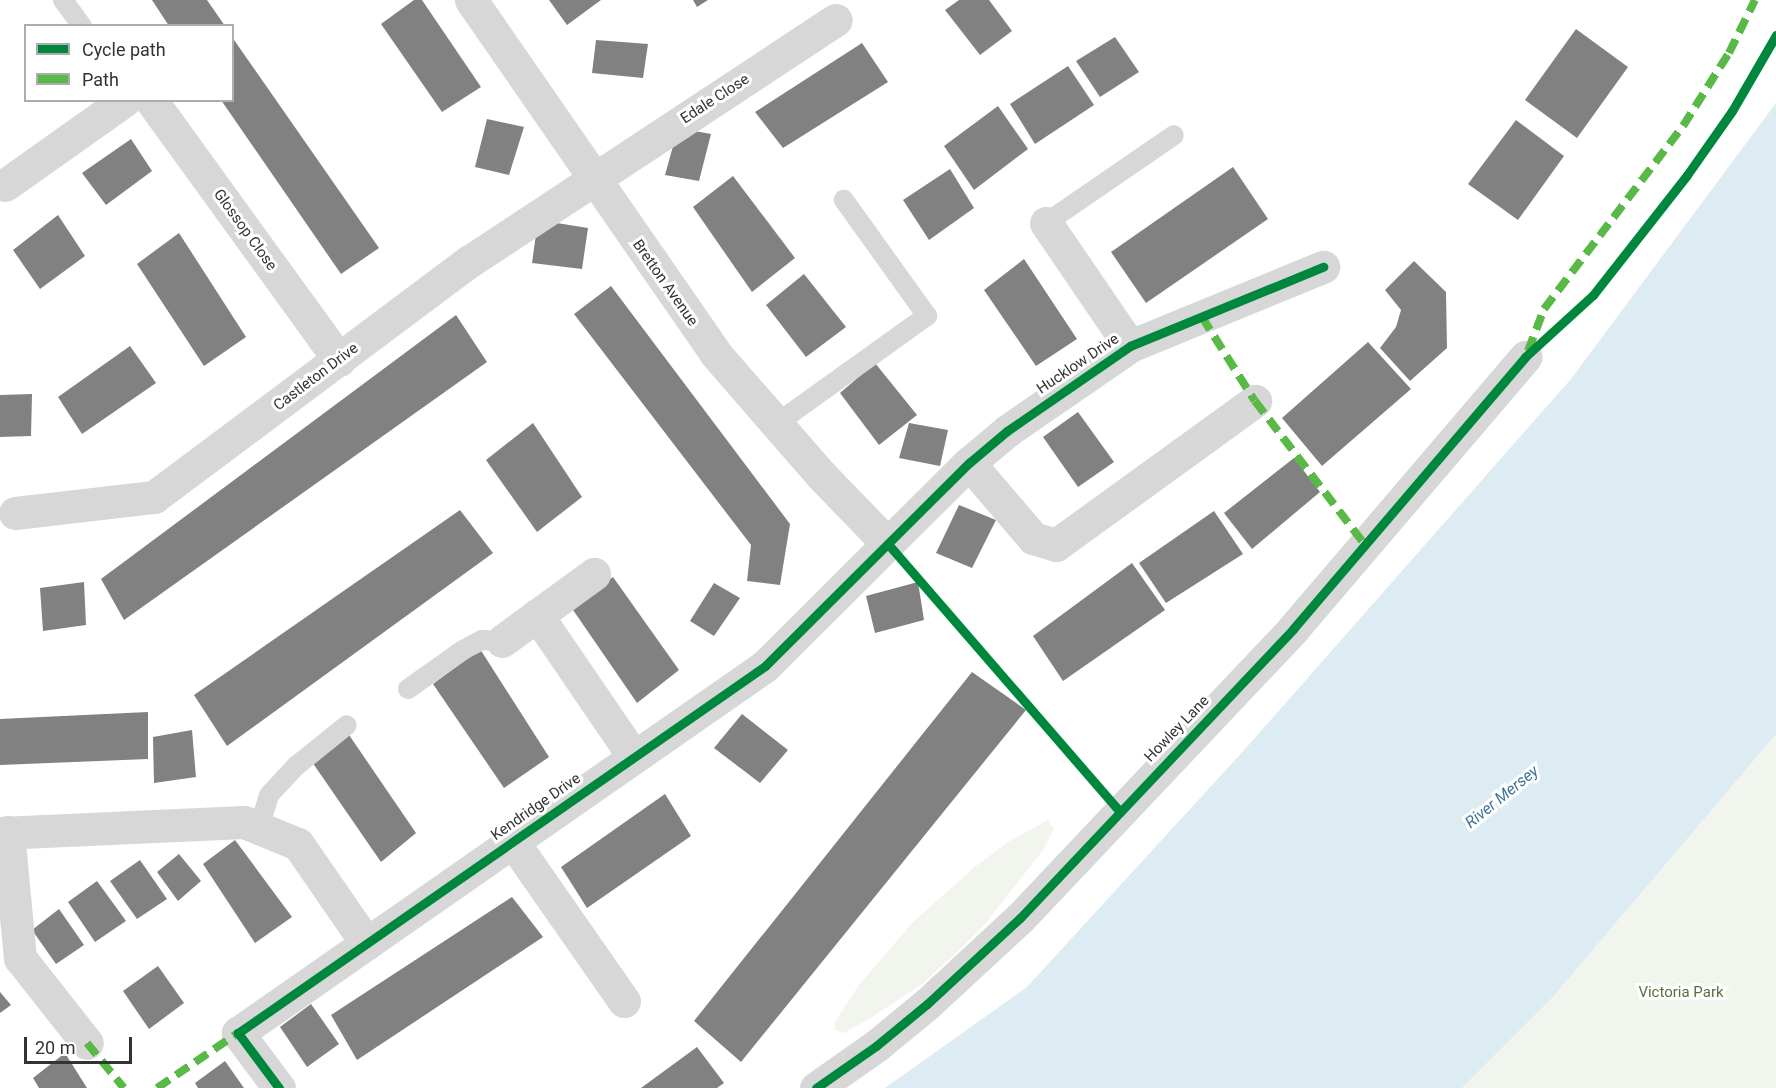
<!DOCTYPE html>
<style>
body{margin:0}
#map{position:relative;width:1776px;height:1088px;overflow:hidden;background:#fff;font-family:Roboto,sans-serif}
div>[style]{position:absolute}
.green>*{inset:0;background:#f1f5ed}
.water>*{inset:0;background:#ddebf3}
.building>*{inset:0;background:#818181}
.service>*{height:20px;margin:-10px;padding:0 10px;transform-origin:10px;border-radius:10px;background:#d7d7d7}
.minor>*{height:33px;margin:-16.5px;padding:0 16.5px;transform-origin:16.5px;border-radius:16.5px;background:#d7d7d7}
.quiet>*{height:8px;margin-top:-4px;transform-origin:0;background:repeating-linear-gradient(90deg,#58b947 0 15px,transparent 0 23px)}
.cycleway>*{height:9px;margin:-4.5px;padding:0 4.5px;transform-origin:4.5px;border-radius:4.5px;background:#00873e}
span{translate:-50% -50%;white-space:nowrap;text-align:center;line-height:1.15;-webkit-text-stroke:6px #fff;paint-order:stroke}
.street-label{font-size:15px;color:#333}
.park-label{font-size:15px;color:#56703f}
.water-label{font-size:16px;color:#3f7597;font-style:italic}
.legend{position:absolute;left:24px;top:24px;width:210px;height:78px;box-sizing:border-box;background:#fff;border:2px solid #adadad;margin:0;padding:8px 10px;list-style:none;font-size:18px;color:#333}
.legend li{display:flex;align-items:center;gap:12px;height:30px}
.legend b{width:30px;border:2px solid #adadad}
.scale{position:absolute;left:24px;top:1037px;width:108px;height:27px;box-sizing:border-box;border:3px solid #333;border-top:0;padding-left:8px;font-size:18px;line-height:21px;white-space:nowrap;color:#333;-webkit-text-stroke:4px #fff;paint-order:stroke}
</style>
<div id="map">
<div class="green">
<div style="clip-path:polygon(1776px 733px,1776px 1088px,1462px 1088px,1552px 998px)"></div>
<div style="clip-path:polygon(1048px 820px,1054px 829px,1043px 850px,985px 924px,954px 955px,922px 984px,869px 1019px,844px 1033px,835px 1030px,835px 1022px,859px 985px,913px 922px,976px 866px,1008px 842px)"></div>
</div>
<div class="water">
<div style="clip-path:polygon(1776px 103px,1776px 734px,1552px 998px,1462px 1088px,885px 1088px,1027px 987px,1246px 748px,1571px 379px)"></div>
</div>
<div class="building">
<div style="clip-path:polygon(152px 0,207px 0,225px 26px,169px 26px)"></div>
<div style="clip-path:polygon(414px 0,422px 0,481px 87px,442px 112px,381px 24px)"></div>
<div style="clip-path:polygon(549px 0,601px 0,567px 25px)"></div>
<div style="clip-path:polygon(693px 0,708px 0,697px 7px)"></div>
<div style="clip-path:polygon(959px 0,989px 0,1012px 31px,980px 55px,945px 10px)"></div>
<div style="clip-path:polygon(1576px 29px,1628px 67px,1577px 138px,1525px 100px)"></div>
<div style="clip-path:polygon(232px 37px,379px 248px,341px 274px,221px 100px,232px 100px)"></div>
<div style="clip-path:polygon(1115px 37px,1139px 72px,1100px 97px,1076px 61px)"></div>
<div style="clip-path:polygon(596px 40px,648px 44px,643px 78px,592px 73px)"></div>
<div style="clip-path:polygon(862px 43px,888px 82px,783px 148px,755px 112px)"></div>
<div style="clip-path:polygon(1068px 66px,1094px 105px,1035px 144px,1010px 104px)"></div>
<div style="clip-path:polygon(998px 106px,1028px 149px,974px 190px,944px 146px)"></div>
<div style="clip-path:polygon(487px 119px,524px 127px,509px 175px,475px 167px)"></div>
<div style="clip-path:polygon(1516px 120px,1564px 156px,1518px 220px,1468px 184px)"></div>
<div style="clip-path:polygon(678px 128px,711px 134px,699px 181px,665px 175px)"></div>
<div style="clip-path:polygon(131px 139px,152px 171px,106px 205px,82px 173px)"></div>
<div style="clip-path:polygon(1233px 167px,1268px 219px,1146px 303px,1111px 252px)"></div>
<div style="clip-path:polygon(950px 169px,974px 208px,929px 240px,903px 200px)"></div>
<div style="clip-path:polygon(733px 176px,795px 258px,752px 292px,693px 207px)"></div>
<div style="clip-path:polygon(58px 215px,85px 256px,40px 289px,13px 250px)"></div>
<div style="clip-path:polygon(538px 220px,588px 228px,582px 269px,532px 263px)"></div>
<div style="clip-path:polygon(179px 233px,246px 337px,204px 366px,137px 264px)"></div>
<div style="clip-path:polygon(1024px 259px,1077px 339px,1036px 366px,984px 290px)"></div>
<div style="clip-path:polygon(1414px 261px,1446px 292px,1447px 348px,1410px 381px,1380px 348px,1396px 327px,1401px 310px,1385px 290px)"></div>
<div style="clip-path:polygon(804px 274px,846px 327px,806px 357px,766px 305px)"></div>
<div style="clip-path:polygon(611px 286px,790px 524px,780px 585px,747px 581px,751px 545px,574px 314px)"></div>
<div style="clip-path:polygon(456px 315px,487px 362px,124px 620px,101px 579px)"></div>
<div style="clip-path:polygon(1368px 342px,1411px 389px,1322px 466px,1282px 418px)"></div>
<div style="clip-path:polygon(130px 346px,156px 383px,82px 434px,58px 397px)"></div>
<div style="clip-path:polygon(875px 363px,917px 415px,879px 445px,840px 393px)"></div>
<div style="clip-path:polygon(32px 394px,31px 436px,0 437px,0 395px)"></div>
<div style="clip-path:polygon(1078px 412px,1114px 462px,1078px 487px,1043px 437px)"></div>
<div style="clip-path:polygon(533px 423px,582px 497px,537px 532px,486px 460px)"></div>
<div style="clip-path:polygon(909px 423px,948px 430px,940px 466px,899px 458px)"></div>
<div style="clip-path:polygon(1294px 458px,1320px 492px,1252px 549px,1224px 513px)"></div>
<div style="clip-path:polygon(959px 505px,996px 520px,972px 568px,936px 553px)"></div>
<div style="clip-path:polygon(460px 510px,493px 553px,227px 746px,194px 695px)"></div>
<div style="clip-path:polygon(1214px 511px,1243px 554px,1166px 603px,1139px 563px)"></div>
<div style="clip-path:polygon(1132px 563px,1165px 610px,1063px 681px,1033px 636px)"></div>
<div style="clip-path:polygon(613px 577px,679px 670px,637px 703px,571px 607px)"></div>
<div style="clip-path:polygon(84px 582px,86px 625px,43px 631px,40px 588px)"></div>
<div style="clip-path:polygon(918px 582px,924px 620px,875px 633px,866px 596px)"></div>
<div style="clip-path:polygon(714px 583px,740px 598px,714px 636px,690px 621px)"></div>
<div style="clip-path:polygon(480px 649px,549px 757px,504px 788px,433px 684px)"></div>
<div style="clip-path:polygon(972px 672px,1026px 710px,741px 1062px,694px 1021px)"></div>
<div style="clip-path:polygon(148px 712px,148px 759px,0 765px,0 719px)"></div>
<div style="clip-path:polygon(742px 714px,788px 750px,760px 783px,714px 748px)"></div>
<div style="clip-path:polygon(192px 730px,196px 777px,154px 783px,153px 737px)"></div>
<div style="clip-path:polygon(347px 732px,416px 833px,381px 862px,310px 759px)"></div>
<div style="clip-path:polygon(665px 794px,691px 836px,587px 908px,561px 867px)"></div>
<div style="clip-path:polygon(235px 840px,292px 917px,255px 943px,203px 864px)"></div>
<div style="clip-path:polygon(179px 854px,201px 881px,178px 901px,157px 872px)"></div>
<div style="clip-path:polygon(140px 860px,167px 899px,137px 919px,110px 881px)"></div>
<div style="clip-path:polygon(97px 881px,126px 921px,95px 942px,68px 902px)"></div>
<div style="clip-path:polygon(512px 897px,543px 937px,357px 1060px,331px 1015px)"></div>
<div style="clip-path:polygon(59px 909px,84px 945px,56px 964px,32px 930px)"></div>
<div style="clip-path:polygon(158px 966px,184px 1003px,149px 1029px,123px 991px)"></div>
<div style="clip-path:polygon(0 992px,11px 1005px,0 1013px)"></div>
<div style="clip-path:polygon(311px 1004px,339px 1044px,307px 1067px,280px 1027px)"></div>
<div style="clip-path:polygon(697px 1047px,724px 1083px,717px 1088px,641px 1088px)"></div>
<div style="clip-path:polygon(65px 1053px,87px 1088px,39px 1088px,33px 1078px)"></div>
<div style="clip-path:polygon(225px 1061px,244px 1088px,198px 1088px,195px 1083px)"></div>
</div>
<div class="service">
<div style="left:63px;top:0;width:32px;rotate:54deg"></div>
<div style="left:1046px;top:223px;width:155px;rotate:-34.5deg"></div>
<div style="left:776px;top:424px;width:186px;rotate:-35.6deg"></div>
<div style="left:927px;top:316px;width:143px;rotate:-125.6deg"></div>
<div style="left:408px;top:689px;width:67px;rotate:-35.3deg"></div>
<div style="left:463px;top:650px;width:21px;rotate:-28deg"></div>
<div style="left:482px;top:640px;width:20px;rotate:3deg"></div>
<div style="left:259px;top:828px;width:34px;rotate:-73deg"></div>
<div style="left:269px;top:795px;width:40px;rotate:-47deg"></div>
<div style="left:296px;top:766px;width:65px;rotate:-38.8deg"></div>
</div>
<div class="minor">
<div style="left:471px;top:0;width:429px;rotate:55.3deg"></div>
<div style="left:715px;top:353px;width:163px;rotate:49deg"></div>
<div style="left:822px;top:476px;width:95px;rotate:45.9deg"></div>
<div style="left:151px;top:100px;width:321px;rotate:54.1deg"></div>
<div style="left:5px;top:185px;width:147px;rotate:-35.3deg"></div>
<div style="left:1046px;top:223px;width:149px;rotate:55.7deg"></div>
<div style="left:969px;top:463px;width:99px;rotate:49.5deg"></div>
<div style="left:1033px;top:538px;width:24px;rotate:17deg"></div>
<div style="left:1056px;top:545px;width:246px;rotate:-35.9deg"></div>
<div style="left:15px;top:513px;width:140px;rotate:-6.6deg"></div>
<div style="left:154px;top:497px;width:394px;rotate:-36.8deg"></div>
<div style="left:470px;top:261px;width:438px;rotate:-33.4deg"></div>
<div style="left:537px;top:615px;width:172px;rotate:55.7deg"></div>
<div style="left:502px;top:641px;width:114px;rotate:-36.1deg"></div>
<div style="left:8px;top:832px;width:127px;rotate:84.6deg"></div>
<div style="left:20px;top:958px;width:108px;rotate:51.8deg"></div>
<div style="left:0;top:833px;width:244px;rotate:-2.6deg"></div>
<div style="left:244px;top:822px;width:58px;rotate:22.2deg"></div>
<div style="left:298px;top:844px;width:121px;rotate:55.4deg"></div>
<div style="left:513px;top:842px;width:194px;rotate:55.1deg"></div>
<div style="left:279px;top:1088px;width:69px;rotate:-126.7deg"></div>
<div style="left:238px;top:1033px;width:642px;rotate:-34.85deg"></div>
<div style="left:765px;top:666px;width:288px;rotate:-44.9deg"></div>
<div style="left:969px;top:463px;width:50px;rotate:-40.1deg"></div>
<div style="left:1007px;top:431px;width:150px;rotate:-34.6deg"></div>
<div style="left:1130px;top:346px;width:209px;rotate:-22.3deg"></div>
<div style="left:816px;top:1088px;width:73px;rotate:-35deg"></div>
<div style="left:876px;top:1046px;width:66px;rotate:-39.5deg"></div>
<div style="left:927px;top:1004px;width:127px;rotate:-42.8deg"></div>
<div style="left:1020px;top:918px;width:398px;rotate:-46.6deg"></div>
<div style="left:1293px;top:629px;width:358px;rotate:-49.5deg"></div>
</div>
<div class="quiet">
<div style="left:1202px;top:317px;width:99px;rotate:57.8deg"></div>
<div style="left:1255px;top:401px;width:183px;rotate:52.6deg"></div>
<div style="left:1528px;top:351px;width:45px;rotate:-69.1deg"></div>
<div style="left:1544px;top:309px;width:230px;rotate:-52.8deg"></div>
<div style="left:1683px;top:126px;width:86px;rotate:-57.8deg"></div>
<div style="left:1729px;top:53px;width:59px;rotate:-63.9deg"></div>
<div style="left:87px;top:1043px;width:58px;rotate:50.6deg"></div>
<div style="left:157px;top:1088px;width:98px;rotate:-34.2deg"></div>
</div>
<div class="cycleway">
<div style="left:888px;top:544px;width:353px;rotate:49.1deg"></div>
<div style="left:279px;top:1088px;width:69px;rotate:-126.7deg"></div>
<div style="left:238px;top:1033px;width:642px;rotate:-34.85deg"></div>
<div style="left:765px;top:666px;width:288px;rotate:-44.9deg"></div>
<div style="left:969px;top:463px;width:50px;rotate:-40.1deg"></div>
<div style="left:1007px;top:431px;width:150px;rotate:-34.6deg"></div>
<div style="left:1130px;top:346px;width:209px;rotate:-22.3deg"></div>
<div style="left:816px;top:1088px;width:73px;rotate:-35deg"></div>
<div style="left:876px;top:1046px;width:66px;rotate:-39.5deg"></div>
<div style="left:927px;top:1004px;width:127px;rotate:-42.8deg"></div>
<div style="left:1020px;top:918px;width:398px;rotate:-46.6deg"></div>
<div style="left:1293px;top:629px;width:358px;rotate:-49.5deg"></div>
<div style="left:1525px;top:357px;width:92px;rotate:-42.4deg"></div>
<div style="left:1593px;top:295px;width:152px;rotate:-51.9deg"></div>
<div style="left:1687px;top:175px;width:78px;rotate:-54.9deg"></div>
<div style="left:1732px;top:111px;width:88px;rotate:-59.9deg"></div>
</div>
<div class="street-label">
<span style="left:715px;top:99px;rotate:-33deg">Edale Close</span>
<span style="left:245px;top:230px;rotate:54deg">Glossop Close</span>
<span style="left:665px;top:283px;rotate:55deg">Bretton Avenue</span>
<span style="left:1078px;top:364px;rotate:-34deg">Hucklow Drive</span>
<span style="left:316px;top:377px;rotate:-37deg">Castleton Drive</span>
<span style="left:1177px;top:729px;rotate:-46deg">Howley Lane</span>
<span style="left:536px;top:807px;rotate:-35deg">Kendridge Drive</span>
</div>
<div class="park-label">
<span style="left:1681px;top:993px">Victoria Park</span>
</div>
<div class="water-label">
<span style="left:1502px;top:797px;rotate:-39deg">River Mersey</span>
</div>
<ul class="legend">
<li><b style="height:8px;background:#00873e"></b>Cycle path</li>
<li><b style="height:8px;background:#58b947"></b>Path</li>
</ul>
<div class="scale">20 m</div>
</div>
